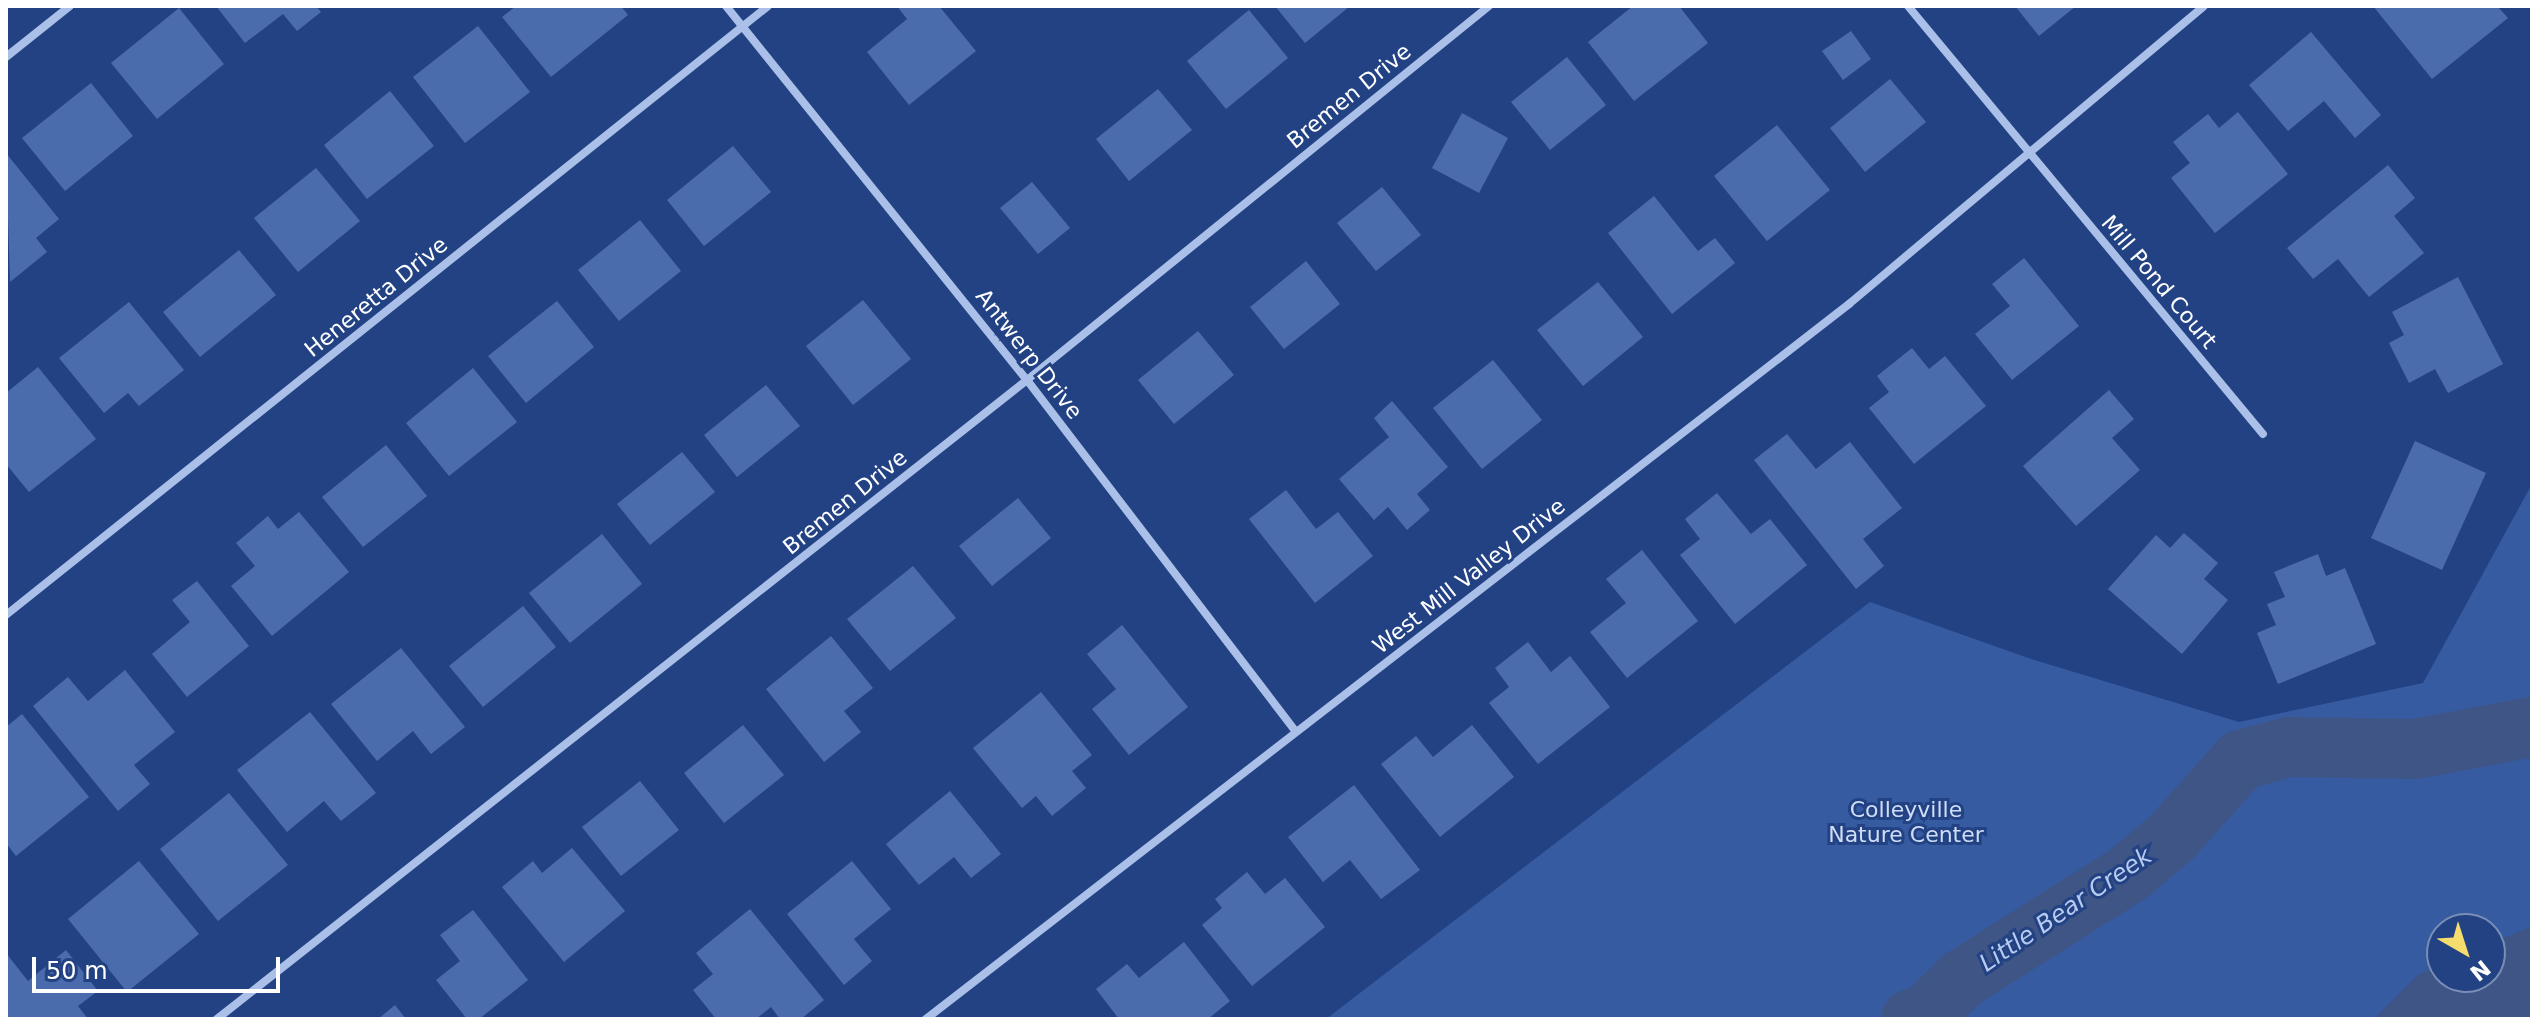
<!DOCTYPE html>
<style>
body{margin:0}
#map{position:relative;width:2538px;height:1025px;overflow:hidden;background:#224284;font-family:"DejaVu Sans",sans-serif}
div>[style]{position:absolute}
.green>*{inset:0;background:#375ba1}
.water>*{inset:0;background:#3e5586}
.stream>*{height:10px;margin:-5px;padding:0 5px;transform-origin:5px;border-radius:5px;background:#3e5586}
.river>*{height:60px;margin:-30px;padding:0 30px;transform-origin:30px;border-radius:30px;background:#3e5586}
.building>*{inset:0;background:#4b6cac}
.street>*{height:8px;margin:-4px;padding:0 4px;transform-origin:4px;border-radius:4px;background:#abc0e8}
span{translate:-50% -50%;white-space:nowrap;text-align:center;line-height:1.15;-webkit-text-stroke:6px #224284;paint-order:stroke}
.street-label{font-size:22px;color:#fff}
.park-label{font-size:22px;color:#cfddf6}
.water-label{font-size:24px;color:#b7cbf0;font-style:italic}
.frame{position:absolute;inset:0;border:8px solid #fff;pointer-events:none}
.north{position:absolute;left:2426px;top:913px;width:80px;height:80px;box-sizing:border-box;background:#224284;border:2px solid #7a8eb5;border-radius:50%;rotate:141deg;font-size:22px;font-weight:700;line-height:32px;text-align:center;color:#fff}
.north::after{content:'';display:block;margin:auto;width:28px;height:36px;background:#f4dc6d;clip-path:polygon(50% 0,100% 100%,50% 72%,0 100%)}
.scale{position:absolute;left:32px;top:957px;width:248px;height:36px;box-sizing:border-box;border:4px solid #fff;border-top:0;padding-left:10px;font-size:24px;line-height:28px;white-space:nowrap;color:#fff;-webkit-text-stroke:6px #224284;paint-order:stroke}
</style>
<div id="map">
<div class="green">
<div style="clip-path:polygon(evenodd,2532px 484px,2532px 1019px,1326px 1019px,1870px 602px,2031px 659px,2239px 722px,2423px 683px,2532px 484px,2442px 929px,2490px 929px,2490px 977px,2442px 977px,2442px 929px)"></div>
</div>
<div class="water">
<div style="clip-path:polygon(2532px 926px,2532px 1019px,2374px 1019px,2418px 975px,2442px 965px,2442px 977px,2490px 977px,2490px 944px)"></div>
</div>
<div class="stream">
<div style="left:1925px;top:1015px;width:4px;rotate:63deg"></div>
</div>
<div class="river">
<div style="left:1911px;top:1019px;width:15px;rotate:-16deg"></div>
<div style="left:1925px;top:1015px;width:52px;rotate:-44.2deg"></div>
<div style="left:1962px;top:979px;width:196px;rotate:-32.3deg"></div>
<div style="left:2128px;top:874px;width:56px;rotate:-39.9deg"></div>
<div style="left:2171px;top:838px;width:105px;rotate:-48.1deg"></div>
<div style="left:2241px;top:760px;width:50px;rotate:-15.2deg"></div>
<div style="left:2289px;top:747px;width:126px;rotate:0.9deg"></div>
<div style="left:2415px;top:749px;width:119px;rotate:-10.6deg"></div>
</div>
<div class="building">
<div style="clip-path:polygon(216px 6px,316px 6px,321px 12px,297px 31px,283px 14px,245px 43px)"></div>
<div style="clip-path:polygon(516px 6px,621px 6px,628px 15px,551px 77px,502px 17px)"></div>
<div style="clip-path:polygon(897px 6px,939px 6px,976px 51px,909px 105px,867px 52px,907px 19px)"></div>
<div style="clip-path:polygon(1275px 6px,1350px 6px,1305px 43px)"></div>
<div style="clip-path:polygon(1633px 6px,1679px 6px,1708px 43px,1634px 101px,1588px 42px)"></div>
<div style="clip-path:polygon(2015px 6px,2076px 6px,2039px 36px)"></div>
<div style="clip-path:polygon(2373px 6px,2497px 6px,2508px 18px,2432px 79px)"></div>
<div style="clip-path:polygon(179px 8px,224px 64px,157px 119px,111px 63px)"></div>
<div style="clip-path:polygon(1249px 10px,1288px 58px,1226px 109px,1187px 61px)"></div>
<div style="clip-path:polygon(478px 26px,530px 92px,465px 143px,413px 77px)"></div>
<div style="clip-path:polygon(1851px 31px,1871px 59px,1843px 80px,1822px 51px)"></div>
<div style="clip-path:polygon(2311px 32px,2381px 115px,2355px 138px,2324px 101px,2288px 131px,2249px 85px)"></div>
<div style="clip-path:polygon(1567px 57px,1606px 105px,1550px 150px,1511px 102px)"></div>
<div style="clip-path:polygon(1890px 79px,1926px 122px,1865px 172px,1830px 128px)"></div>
<div style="clip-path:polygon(91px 83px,133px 136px,65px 191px,22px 138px)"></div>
<div style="clip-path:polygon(1158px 89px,1192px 130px,1129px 181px,1096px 139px)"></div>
<div style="clip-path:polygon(390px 91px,434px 146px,367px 199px,324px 145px)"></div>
<div style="clip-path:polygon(2238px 112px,2288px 174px,2215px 233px,2171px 178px,2190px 163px,2173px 142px,2208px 114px,2219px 128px)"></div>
<div style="clip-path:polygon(1462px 113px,1508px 138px,1479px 193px,1432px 168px)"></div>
<div style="clip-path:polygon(1777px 125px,1830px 190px,1767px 241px,1714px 176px)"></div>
<div style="clip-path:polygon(733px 146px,771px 192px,704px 246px,667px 200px)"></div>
<div style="clip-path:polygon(6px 153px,59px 219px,36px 238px,47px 252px,10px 282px)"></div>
<div style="clip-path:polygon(2388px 165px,2415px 198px,2394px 216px,2424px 253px,2369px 297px,2338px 259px,2313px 279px,2287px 248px)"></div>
<div style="clip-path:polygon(316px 168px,360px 221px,298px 272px,254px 218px)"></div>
<div style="clip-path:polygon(1032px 182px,1070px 228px,1038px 254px,1000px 208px)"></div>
<div style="clip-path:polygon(1382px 187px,1421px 235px,1376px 271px,1337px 223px)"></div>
<div style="clip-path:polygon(1654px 196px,1698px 251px,1715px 238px,1735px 263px,1672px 314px,1608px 233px)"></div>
<div style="clip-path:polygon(640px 220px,681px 271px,619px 321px,578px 270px)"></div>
<div style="clip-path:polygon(239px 250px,276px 295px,200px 357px,163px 312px)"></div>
<div style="clip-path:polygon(2024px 258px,2079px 326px,2012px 380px,1975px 334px,2010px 306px,1992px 284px)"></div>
<div style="clip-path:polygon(1306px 261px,1340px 304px,1284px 349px,1250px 307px)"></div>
<div style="clip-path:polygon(2458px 277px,2503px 364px,2448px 393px,2435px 369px,2409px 383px,2389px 343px,2404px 335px,2392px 312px)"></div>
<div style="clip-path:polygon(1598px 282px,1643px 337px,1583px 386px,1537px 330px)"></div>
<div style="clip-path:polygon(863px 300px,911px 359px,853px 405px,806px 346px)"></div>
<div style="clip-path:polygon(557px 301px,594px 347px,526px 403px,488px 356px)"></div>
<div style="clip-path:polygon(129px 302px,184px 370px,139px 406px,128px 393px,104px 413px,59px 358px)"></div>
<div style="clip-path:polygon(1198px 331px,1234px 375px,1174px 424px,1138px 380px)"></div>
<div style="clip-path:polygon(1912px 348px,1929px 369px,1945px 356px,1986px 406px,1914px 464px,1869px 408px,1889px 392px,1877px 376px)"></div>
<div style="clip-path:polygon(1493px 360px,1542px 420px,1482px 469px,1433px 408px)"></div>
<div style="clip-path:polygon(38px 367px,96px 439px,29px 492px,6px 464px,6px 393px)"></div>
<div style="clip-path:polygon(473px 368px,517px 422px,449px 476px,406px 423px)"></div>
<div style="clip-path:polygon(766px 385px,800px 426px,737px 477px,704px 435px)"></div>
<div style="clip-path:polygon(2109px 390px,2134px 419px,2112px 438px,2140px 470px,2076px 526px,2023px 466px)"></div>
<div style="clip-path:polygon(1392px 401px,1448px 467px,1417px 494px,1430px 510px,1407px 530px,1388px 507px,1374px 520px,1339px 479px,1389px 437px,1374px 418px)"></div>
<div style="clip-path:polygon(1787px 434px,1816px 469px,1850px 442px,1902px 508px,1863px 539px,1884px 566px,1856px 589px,1754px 460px)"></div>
<div style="clip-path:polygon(2415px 441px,2486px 473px,2442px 570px,2371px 538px)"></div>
<div style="clip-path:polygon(386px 445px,427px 496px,363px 547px,322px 497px)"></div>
<div style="clip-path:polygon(682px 452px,715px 492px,650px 545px,617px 504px)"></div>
<div style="clip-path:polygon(1286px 490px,1316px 529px,1338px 512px,1373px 556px,1315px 603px,1249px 519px)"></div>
<div style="clip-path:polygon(1717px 493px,1751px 534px,1770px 519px,1807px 565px,1735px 624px,1680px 555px,1700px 539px,1685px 519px)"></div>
<div style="clip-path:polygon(1018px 498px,1051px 538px,992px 586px,959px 546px)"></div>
<div style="clip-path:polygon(299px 512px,349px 572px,272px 636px,231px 586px,255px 566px,236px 543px,268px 516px,278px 529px)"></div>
<div style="clip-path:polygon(2184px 533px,2218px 563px,2204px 579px,2228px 600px,2182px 654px,2108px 589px,2156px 535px,2170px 548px)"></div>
<div style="clip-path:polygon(602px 534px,642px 584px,570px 643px,529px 593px)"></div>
<div style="clip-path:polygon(1642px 550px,1698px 621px,1627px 678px,1590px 632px,1626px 603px,1606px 579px)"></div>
<div style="clip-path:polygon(2318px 554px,2326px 576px,2345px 568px,2376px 644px,2278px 684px,2257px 633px,2276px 625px,2267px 604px,2285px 597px,2274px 572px)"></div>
<div style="clip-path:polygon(913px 566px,956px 618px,890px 671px,847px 619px)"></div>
<div style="clip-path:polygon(197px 581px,249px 646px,187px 697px,152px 654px,190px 622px,172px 600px)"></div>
<div style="clip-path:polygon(523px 606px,556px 647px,483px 707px,449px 666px)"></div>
<div style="clip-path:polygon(1122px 625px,1188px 707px,1129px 755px,1092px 709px,1116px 689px,1087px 654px)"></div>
<div style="clip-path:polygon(831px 636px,873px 688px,844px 711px,861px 732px,824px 762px,766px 689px)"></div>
<div style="clip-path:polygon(1528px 642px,1551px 672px,1570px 656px,1610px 707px,1538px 764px,1489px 703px,1509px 687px,1495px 668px)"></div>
<div style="clip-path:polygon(401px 648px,465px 727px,431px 754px,413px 731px,377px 761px,331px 704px)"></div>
<div style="clip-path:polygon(125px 670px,175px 732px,134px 765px,150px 784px,118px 811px,33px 706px,68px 677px,88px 701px)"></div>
<div style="clip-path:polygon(1041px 692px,1092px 755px,1072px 771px,1086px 788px,1052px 816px,1036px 796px,1022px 808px,973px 748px)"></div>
<div style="clip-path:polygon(310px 712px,376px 793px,341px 821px,324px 801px,287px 832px,237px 770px)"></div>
<div style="clip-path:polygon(22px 714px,89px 797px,16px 856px,6px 843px,6px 727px)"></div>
<div style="clip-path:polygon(743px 725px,784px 775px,724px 823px,684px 773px)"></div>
<div style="clip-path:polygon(1472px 725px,1514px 777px,1440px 837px,1381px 764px,1416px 736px,1433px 757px)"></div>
<div style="clip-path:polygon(640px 781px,679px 830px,621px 876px,582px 827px)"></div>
<div style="clip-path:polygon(1354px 785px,1420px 870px,1381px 899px,1350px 860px,1323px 882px,1288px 837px)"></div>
<div style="clip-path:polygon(950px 791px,1001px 854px,971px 878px,954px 857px,919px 885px,886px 844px)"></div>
<div style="clip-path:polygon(229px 793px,288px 865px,218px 921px,160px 849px)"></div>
<div style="clip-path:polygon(572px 848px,625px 911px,564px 962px,502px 887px,533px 861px,542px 873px)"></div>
<div style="clip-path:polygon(139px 861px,199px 934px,127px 992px,68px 919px)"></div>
<div style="clip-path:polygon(852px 861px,891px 909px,854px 939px,872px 961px,844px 985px,787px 914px)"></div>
<div style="clip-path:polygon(1247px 872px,1265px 894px,1285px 878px,1325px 927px,1252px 986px,1202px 925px,1222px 908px,1215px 899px)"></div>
<div style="clip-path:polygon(750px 909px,824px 1000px,801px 1019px,780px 1019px,771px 1007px,756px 1019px,716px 1019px,693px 990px,713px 974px,696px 953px)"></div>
<div style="clip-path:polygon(473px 910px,528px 980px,479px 1019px,467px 1019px,436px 980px,460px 961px,440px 935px)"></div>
<div style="clip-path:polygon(1184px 942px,1230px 1001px,1208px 1019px,1119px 1019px,1096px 989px,1127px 964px,1139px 978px)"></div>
<div style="clip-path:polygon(66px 950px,98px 991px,78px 1006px,88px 1019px,6px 1019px,6px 953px,28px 981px)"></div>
<div style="clip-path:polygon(395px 1005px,406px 1019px,378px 1019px)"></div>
</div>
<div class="street">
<div style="left:726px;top:6px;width:480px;rotate:51.2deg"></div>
<div style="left:1027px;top:380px;width:441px;rotate:52.6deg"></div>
<div style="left:1908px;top:6px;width:556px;rotate:50.33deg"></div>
<div style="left:6px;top:57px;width:82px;rotate:-38.6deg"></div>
<div style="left:6px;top:615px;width:975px;rotate:-38.63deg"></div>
<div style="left:217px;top:1019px;width:1032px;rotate:-38.27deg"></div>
<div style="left:1027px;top:380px;width:594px;rotate:-38.99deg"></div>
<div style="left:926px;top:1019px;width:1168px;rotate:-37.76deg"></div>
<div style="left:1849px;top:304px;width:463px;rotate:-40deg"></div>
</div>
<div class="street-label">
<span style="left:1349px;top:96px;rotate:-39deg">Bremen Drive</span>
<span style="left:2159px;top:282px;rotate:50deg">Mill Pond Court</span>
<span style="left:376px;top:297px;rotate:-39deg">Heneretta Drive</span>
<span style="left:1029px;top:354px;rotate:52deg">Antwerp Drive</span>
<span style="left:845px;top:502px;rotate:-39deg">Bremen Drive</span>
<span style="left:1469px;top:576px;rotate:-38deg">West Mill Valley Drive</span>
</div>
<div class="park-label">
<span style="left:1906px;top:822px">Colleyville<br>Nature Center</span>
</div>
<div class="water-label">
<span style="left:2066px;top:910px;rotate:-34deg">Little Bear Creek</span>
</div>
<div class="frame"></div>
<div class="north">N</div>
<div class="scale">50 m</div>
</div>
